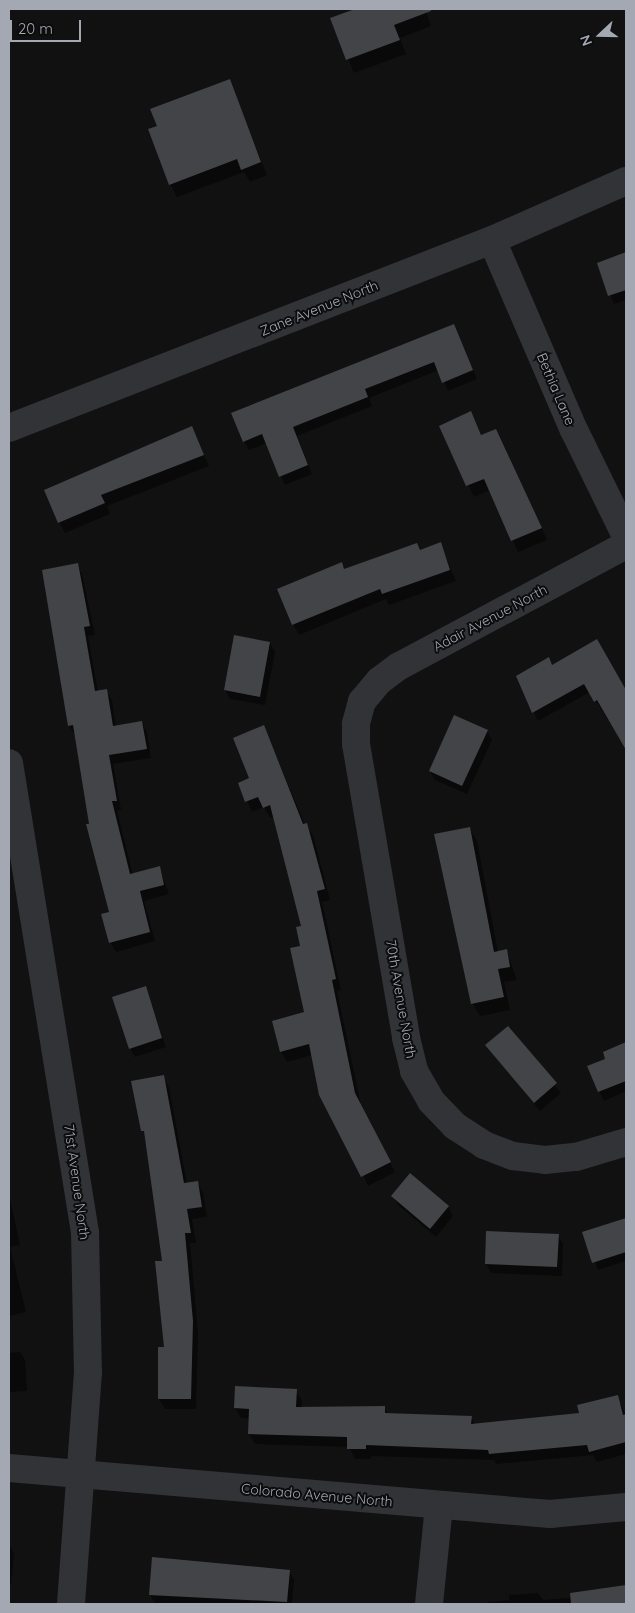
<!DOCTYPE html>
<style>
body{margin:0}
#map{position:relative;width:635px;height:1613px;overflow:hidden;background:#111112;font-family:Quicksand,sans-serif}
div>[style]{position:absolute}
.shadow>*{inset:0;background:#0007}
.building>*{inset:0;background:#424448}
.minor>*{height:28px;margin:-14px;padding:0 14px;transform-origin:14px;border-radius:14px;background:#323337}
span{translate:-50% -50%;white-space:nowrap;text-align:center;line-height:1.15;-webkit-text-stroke:4px #0c0c0d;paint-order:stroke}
.street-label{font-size:14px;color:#a3a8b2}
.frame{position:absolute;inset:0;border:10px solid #a3a8b2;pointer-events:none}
.north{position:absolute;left:575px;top:10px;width:50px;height:50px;-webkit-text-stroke:4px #0c0c0d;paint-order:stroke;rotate:249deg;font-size:14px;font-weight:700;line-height:20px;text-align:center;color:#a3a8b2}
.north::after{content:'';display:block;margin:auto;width:18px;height:22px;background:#a3a8b2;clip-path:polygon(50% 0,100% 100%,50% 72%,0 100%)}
.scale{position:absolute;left:10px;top:20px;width:71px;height:22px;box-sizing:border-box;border:2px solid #a3a8b2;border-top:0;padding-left:6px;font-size:15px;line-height:18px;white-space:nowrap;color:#a3a8b2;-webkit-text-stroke:4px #0c0c0d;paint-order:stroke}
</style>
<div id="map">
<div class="shadow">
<div style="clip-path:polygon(359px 9px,425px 9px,431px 26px,400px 38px,406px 54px,354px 73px,332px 19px)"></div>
<div style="clip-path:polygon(229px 81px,267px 175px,250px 182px,244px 172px,177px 197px,170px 184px,158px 126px)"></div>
<div style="clip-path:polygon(626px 254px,626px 300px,614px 304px,598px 263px)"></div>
<div style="clip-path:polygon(453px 325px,477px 379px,448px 391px,439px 370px,369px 398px,372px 406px,297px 436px,312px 474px,285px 485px,267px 443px,249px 450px,244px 441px)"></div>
<div style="clip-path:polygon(470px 413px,482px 436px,502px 442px,547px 540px,518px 552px,490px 490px,474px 497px,441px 426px)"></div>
<div style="clip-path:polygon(191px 428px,209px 466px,107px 506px,110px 514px,65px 533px,59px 522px)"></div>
<div style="clip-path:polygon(440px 544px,456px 581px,389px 605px,386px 599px,299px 635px,293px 624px,341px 564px,345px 571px)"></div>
<div style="clip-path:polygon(77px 564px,82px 574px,95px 635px,88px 636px,98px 692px,106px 691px,112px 700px,116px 727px,142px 722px,147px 732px,151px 758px,113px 764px,121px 810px,117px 811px,133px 875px,159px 868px,169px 894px,144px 901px,155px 941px,116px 952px,110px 942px,110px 913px,75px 735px,69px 726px,43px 571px)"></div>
<div style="clip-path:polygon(596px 641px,626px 691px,626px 747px,590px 692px,538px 721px,518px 676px,552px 666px)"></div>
<div style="clip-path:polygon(270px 643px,275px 652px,265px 705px,230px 699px,225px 690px)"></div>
<div style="clip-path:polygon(264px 727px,305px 825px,313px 835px,330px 900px,322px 902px,341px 990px,337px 991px,361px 1105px,395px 1172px,368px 1186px,312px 1055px,287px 1062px,281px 1052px,306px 1013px,303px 927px,274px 816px,270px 818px,264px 807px,252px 812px,239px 783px,250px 779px)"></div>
<div style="clip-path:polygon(487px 731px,492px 740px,467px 794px,435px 780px,430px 771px)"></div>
<div style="clip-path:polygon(469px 828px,477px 841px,498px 952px,506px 950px,517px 980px,504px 982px,510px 1010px,480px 1016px,473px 1004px)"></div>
<div style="clip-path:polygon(145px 988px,166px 1047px,135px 1057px,130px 1048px)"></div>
<div style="clip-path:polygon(508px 1027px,561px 1093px,540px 1111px,487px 1045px)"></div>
<div style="clip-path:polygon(626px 1043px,626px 1091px,604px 1101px,588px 1067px,607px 1059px,604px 1052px)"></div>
<div style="clip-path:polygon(163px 1077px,169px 1087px,187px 1184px,197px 1182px,203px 1192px,207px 1217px,192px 1219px,196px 1243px,190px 1243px,198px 1332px,196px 1409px,165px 1409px,159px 1399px,159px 1348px,165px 1348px,163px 1262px,146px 1138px,133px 1082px)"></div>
<div style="clip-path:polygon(410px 1175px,448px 1207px,453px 1216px,436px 1237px,398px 1205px,393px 1196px)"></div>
<div style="clip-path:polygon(9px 1194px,20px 1245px,10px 1247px,26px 1312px,9px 1316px)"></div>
<div style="clip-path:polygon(626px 1219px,626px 1261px,598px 1270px,584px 1233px)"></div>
<div style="clip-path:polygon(488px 1232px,558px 1235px,563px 1244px,562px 1276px,491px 1273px,486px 1264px)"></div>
<div style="clip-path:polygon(20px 1352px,25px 1360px,27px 1391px,9px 1392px,9px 1353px)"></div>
<div style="clip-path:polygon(296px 1391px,302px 1401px,302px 1408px,384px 1407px,388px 1414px,471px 1417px,475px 1425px,581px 1414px,617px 1396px,626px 1415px,626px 1454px,597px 1462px,593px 1455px,496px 1464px,494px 1460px,371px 1456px,371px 1459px,355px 1459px,349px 1447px,255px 1444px,249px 1434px,250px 1419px,241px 1418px,235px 1408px)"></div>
<div style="clip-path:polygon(9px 1544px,14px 1553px,11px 1584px,9px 1584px)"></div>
<div style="clip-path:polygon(289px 1571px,294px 1580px,292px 1604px,155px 1603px,150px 1595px)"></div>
<div style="clip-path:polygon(626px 1586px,626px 1604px,488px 1604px,488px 1602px,509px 1600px,509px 1595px,538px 1593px,543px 1600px,580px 1597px,580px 1593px)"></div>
</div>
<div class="building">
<div style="clip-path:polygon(355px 9px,431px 9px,431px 11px,394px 25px,400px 40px,346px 60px,330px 18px)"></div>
<div style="clip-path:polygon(230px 79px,261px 162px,241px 170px,237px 159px,169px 185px,148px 129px,157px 126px,150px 109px)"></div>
<div style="clip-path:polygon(626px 252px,626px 290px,608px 296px,597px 263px)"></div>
<div style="clip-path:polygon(454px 324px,473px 370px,442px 383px,434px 362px,365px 389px,368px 397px,293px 427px,308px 465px,279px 477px,262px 434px,243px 442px,231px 413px)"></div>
<div style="clip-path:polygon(471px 411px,481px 435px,496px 429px,542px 528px,511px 541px,484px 479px,466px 486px,439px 426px)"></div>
<div style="clip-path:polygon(192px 426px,204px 455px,101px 495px,105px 503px,58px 523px,44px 490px)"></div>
<div style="clip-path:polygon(441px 542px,450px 570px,382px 594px,380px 589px,292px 625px,277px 589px,342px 562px,344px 569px,417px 543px,420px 550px)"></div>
<div style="clip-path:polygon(78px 563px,90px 626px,84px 627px,95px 691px,107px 689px,113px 726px,142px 721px,147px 749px,109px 755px,117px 801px,112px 801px,130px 874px,160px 866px,164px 885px,140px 891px,150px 932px,109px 943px,101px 914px,109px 912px,86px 824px,89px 824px,73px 725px,68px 726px,42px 570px)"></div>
<div style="clip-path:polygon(234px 635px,270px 642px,260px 697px,224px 690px)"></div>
<div style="clip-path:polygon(597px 639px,626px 690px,626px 750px,597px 700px,594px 702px,584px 684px,532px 713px,516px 676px,549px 657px,552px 665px)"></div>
<div style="clip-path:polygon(454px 715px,488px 730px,462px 786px,429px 771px)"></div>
<div style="clip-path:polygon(264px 725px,303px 824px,307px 823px,325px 889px,317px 891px,336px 979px,332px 980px,355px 1093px,391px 1162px,361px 1177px,319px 1095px,309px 1044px,280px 1052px,272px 1021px,304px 1012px,290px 948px,300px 946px,296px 927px,301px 926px,270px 805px,263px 808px,258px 797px,245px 802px,238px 783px,249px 778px,233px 738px)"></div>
<div style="clip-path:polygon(470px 827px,494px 952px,507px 949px,510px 967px,498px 969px,504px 997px,471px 1004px,434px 834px)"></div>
<div style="clip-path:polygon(146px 986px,162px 1038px,129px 1049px,112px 997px)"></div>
<div style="clip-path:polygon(508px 1026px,557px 1083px,534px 1103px,485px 1045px)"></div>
<div style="clip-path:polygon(626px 1042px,626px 1081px,598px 1092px,587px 1066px,605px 1059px,603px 1052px)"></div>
<div style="clip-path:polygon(164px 1075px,184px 1183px,198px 1181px,202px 1207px,187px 1209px,191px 1233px,185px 1233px,193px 1321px,191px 1399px,158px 1399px,158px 1347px,164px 1347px,155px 1261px,162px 1261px,144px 1131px,141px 1131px,131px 1081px)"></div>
<div style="clip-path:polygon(410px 1173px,449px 1206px,430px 1229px,391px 1196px)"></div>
<div style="clip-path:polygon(626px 1218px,626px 1252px,592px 1263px,582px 1232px)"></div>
<div style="clip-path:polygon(486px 1231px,559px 1234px,557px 1267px,485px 1264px)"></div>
<div style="clip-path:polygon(235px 1386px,297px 1389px,296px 1407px,385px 1406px,385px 1413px,472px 1416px,471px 1424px,579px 1413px,577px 1405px,618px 1395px,623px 1415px,626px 1414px,626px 1442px,589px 1452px,587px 1445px,489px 1454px,488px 1450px,366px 1445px,366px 1449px,347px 1449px,347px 1437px,248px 1434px,249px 1409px,234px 1408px)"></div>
<div style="clip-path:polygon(152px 1557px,290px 1570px,287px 1602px,149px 1595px)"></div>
<div style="clip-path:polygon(626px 1585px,626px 1604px,571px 1604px,570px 1593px)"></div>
</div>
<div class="minor">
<div style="left:492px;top:240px;width:207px;rotate:66.7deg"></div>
<div style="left:574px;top:430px;width:118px;rotate:63.9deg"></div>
<div style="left:9px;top:428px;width:518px;rotate:-21.27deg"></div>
<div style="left:492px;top:240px;width:146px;rotate:-23.8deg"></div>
<div style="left:626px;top:545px;width:257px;rotate:151.9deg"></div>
<div style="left:399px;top:666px;width:25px;rotate:143deg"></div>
<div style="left:379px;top:681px;width:26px;rotate:130deg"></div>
<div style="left:362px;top:701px;width:24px;rotate:105deg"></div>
<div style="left:356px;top:724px;width:20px;rotate:90deg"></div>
<div style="left:356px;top:744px;width:298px;rotate:80.3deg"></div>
<div style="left:406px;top:1038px;width:34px;rotate:76deg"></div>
<div style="left:414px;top:1071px;width:34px;rotate:60deg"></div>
<div style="left:431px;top:1101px;width:35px;rotate:46deg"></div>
<div style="left:455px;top:1126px;width:35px;rotate:33deg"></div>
<div style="left:484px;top:1145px;width:31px;rotate:21deg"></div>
<div style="left:513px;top:1156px;width:32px;rotate:7deg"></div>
<div style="left:545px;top:1160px;width:31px;rotate:-6deg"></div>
<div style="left:576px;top:1157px;width:52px;rotate:-16.7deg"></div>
<div style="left:9px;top:763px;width:475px;rotate:80.8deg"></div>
<div style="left:85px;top:1232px;width:140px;rotate:88.8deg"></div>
<div style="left:88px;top:1372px;width:233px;rotate:94.2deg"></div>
<div style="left:9px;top:1468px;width:543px;rotate:4.86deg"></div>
<div style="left:550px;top:1514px;width:76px;rotate:-5.3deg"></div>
<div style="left:429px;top:1604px;width:99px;rotate:-84.2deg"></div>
</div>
<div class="street-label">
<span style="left:319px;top:308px;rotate:-22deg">Zane Avenue North</span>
<span style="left:556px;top:389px;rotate:67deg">Bethia Lane</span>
<span style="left:490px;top:618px;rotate:-28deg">Adair Avenue North</span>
<span style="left:401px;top:999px;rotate:80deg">70th Avenue North</span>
<span style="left:77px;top:1182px;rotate:82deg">71st Avenue North</span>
<span style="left:317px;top:1495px;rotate:5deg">Colorado Avenue North</span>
</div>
<div class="frame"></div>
<div class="north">N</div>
<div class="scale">20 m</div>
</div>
